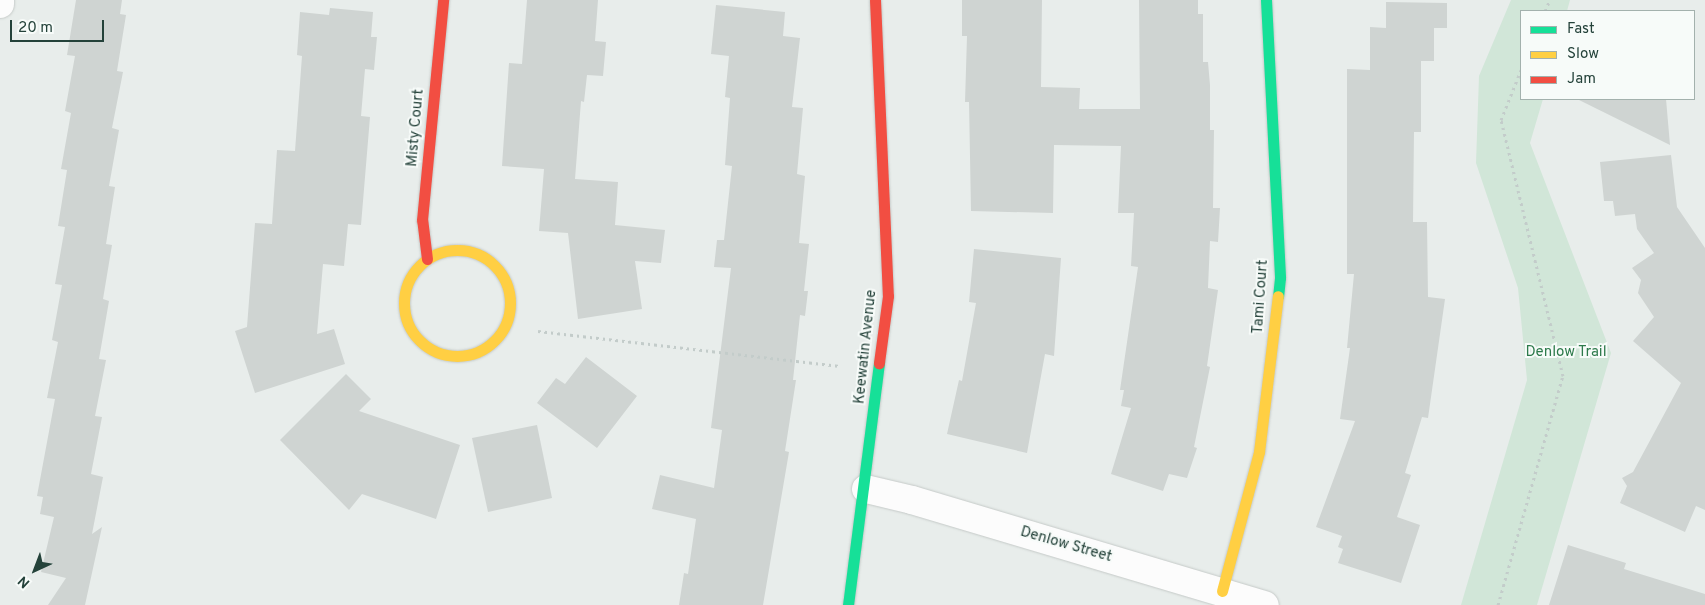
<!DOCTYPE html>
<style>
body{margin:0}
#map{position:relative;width:1705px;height:605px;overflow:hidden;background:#e8edeb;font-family:Overpass,sans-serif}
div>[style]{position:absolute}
.green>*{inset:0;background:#d1e6d8}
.building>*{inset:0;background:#cfd4d2}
.path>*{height:3px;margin-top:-1.5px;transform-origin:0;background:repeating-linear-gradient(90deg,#c3ccca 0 2.5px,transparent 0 6.5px)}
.roads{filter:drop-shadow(0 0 1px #c5cac8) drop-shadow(0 0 1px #c5cac8)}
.street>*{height:28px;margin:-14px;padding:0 14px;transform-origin:14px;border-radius:14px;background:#fcfcfc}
.fast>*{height:11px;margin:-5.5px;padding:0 5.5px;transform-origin:5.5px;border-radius:5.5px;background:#16e098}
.slow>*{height:11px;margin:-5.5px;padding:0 5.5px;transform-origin:5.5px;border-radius:5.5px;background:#ffcf43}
.slow>.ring{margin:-5.5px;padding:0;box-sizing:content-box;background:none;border:11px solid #ffcf43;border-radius:50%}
.jam>*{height:11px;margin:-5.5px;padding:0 5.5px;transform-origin:5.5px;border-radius:5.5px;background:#f24e42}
span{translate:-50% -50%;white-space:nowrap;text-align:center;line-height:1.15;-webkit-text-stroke:4px #f7fbf9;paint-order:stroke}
.street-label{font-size:15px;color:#24423a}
.park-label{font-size:15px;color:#2d7a4b}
.legend{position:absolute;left:1520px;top:10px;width:175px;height:90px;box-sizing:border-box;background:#f7fbf9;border:1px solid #a3b1ad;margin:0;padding:6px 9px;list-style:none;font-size:15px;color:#24423a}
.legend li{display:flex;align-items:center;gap:10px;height:25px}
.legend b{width:25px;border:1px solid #a3b1ad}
.north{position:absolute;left:10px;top:545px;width:50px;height:50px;-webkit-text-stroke:4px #f7fbf9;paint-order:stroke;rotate:223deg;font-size:14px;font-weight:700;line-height:20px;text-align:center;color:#24423a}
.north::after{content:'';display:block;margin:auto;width:18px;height:22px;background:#24423a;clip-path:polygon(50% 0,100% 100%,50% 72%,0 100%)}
.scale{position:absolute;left:10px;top:20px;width:94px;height:22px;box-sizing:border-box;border:2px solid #24423a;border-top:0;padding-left:6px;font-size:15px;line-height:18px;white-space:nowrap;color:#24423a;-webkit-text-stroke:4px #f7fbf9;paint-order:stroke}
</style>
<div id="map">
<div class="green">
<div style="clip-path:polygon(1511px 0,1570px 0,1567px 11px,1521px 11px,1521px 99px,1543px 99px,1530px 143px,1611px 353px,1537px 605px,1461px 605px,1527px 380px,1518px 288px,1476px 163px,1479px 76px)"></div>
</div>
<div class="building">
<div style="clip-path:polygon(76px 0,122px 0,120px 14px,126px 15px,117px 71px,123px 72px,112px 128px,119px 130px,109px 186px,115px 187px,106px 244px,112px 245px,103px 299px,109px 301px,99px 359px,106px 360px,95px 416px,102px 417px,91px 474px,103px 477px,92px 534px,102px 527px,85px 605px,48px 605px,66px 578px,41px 572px,54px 517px,40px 514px,43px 497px,37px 496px,55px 399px,47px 398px,58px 342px,52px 340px,62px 285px,55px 284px,65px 227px,58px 226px,67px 170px,61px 169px,71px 113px,65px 111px,75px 56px,67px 55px)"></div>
<div style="clip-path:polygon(527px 0,598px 0,595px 41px,606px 42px,603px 76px,587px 75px,584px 102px,581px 101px,575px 179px,618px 182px,615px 225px,665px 230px,661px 263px,635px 261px,642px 309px,578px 319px,568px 233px,539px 231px,544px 169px,502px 166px,509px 63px,522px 64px)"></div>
<div style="clip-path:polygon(962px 0,1042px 0,1041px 87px,1080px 88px,1079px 109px,1140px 109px,1139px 0,1198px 0,1198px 14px,1203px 14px,1203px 62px,1208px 62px,1210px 85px,1210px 130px,1214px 130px,1213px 208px,1220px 208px,1218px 242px,1210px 241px,1208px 288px,1218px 290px,1207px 366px,1210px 367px,1194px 447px,1197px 448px,1187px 478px,1169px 474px,1163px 491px,1111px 474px,1131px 408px,1121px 406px,1124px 390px,1120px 390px,1138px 267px,1131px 266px,1134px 213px,1118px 213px,1121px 146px,1054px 145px,1053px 213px,971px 211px,969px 102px,965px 102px,967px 36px,962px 36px)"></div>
<div style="clip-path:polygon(1386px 2px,1447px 3px,1447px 28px,1434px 28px,1434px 61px,1421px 61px,1421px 132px,1414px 132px,1413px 222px,1427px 222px,1428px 297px,1445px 299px,1428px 418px,1422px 417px,1405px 473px,1411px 475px,1397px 517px,1420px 525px,1401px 583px,1338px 563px,1343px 549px,1338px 547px,1342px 536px,1316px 527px,1355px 421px,1340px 419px,1350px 348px,1347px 348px,1354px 274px,1347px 274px,1347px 69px,1370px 70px,1370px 27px,1386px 28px)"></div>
<div style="clip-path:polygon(716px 5px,785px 12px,783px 36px,800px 38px,792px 107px,803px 108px,797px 174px,805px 176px,799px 243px,809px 244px,804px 291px,808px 291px,805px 316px,800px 315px,793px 380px,796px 380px,785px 451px,789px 452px,763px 605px,679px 605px,684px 573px,688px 574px,696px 519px,652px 509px,660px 475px,714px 488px,722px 430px,711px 428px,731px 268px,714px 267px,717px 240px,724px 240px,732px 166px,725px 165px,730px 98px,725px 97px,729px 56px,711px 54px)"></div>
<div style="clip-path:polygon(330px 8px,373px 12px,371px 37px,377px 37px,374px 70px,365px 69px,361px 116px,370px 117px,361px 225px,348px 224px,344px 266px,323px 264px,317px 334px,334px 329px,345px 364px,255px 393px,235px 331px,247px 327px,255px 223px,272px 224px,277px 150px,295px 151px,302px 56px,297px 55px,300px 12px,329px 15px)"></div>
<div style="clip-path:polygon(1577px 99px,1666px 99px,1670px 145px)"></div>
<div style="clip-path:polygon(1671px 155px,1677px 207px,1705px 248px,1705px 510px,1696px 506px,1685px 532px,1620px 503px,1627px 486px,1622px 478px,1633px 472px,1681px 383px,1633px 341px,1654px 317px,1638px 293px,1641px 280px,1632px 268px,1654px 253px,1637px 229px,1635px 214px,1615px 216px,1613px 201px,1604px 201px,1600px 162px)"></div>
<div style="clip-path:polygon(974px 249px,1061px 258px,1054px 356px,1045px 354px,1027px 453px,947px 434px,959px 380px,962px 381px,976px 303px,969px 302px)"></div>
<div style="clip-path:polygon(586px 357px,637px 396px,597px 448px,537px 403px,556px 378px,565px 384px)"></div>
<div style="clip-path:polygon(346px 374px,371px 399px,359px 411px,460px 445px,436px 519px,362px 494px,349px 510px,280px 440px)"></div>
<div style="clip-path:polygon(537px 425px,552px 498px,488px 512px,472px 438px)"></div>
<div style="clip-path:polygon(1568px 545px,1626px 563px,1624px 569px,1705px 594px,1705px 605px,1549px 605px)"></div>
</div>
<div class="path">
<div style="left:1545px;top:11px;width:12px;rotate:-66deg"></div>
<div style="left:538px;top:331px;width:304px;rotate:6.6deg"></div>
<div style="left:1498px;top:605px;width:238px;rotate:-74.2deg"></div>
<div style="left:1563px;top:376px;width:263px;rotate:-103.6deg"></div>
<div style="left:1501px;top:120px;width:54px;rotate:-68.2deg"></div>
</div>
<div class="roads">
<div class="street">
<div style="left:0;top:4px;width:4px;rotate:-90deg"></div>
<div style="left:866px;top:489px;width:47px;rotate:13.4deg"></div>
<div style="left:912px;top:500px;width:368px;rotate:16.6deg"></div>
</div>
<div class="fast">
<div style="left:1266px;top:0;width:278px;rotate:87.1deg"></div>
<div style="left:1280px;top:278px;width:18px;rotate:96deg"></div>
<div style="left:848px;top:605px;width:244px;rotate:-82.7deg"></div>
</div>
<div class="slow">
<div class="ring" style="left:404px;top:250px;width:95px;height:95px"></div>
<div style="left:1222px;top:591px;width:144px;rotate:-75.1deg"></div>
<div style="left:1259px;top:452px;width:157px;rotate:-83.1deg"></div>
</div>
<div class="jam">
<div style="left:875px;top:0;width:296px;rotate:87.5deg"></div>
<div style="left:888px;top:296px;width:68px;rotate:97.7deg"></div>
<div style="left:427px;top:259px;width:39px;rotate:-97deg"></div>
<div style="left:422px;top:220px;width:221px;rotate:-84.5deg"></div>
</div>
</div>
<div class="street-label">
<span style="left:416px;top:128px;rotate:-85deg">Misty Court</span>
<span style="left:1261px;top:297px;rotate:-86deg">Tami Court</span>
<span style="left:866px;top:347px;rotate:-84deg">Keewatin Avenue</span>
<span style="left:1066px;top:545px;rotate:16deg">Denlow Street</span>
</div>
<div class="park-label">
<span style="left:1566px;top:353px">Denlow Trail</span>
</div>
<ul class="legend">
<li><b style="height:6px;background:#16e098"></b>Fast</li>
<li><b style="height:6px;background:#ffcf43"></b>Slow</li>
<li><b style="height:6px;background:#f24e42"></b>Jam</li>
</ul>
<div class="north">N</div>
<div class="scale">20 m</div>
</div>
